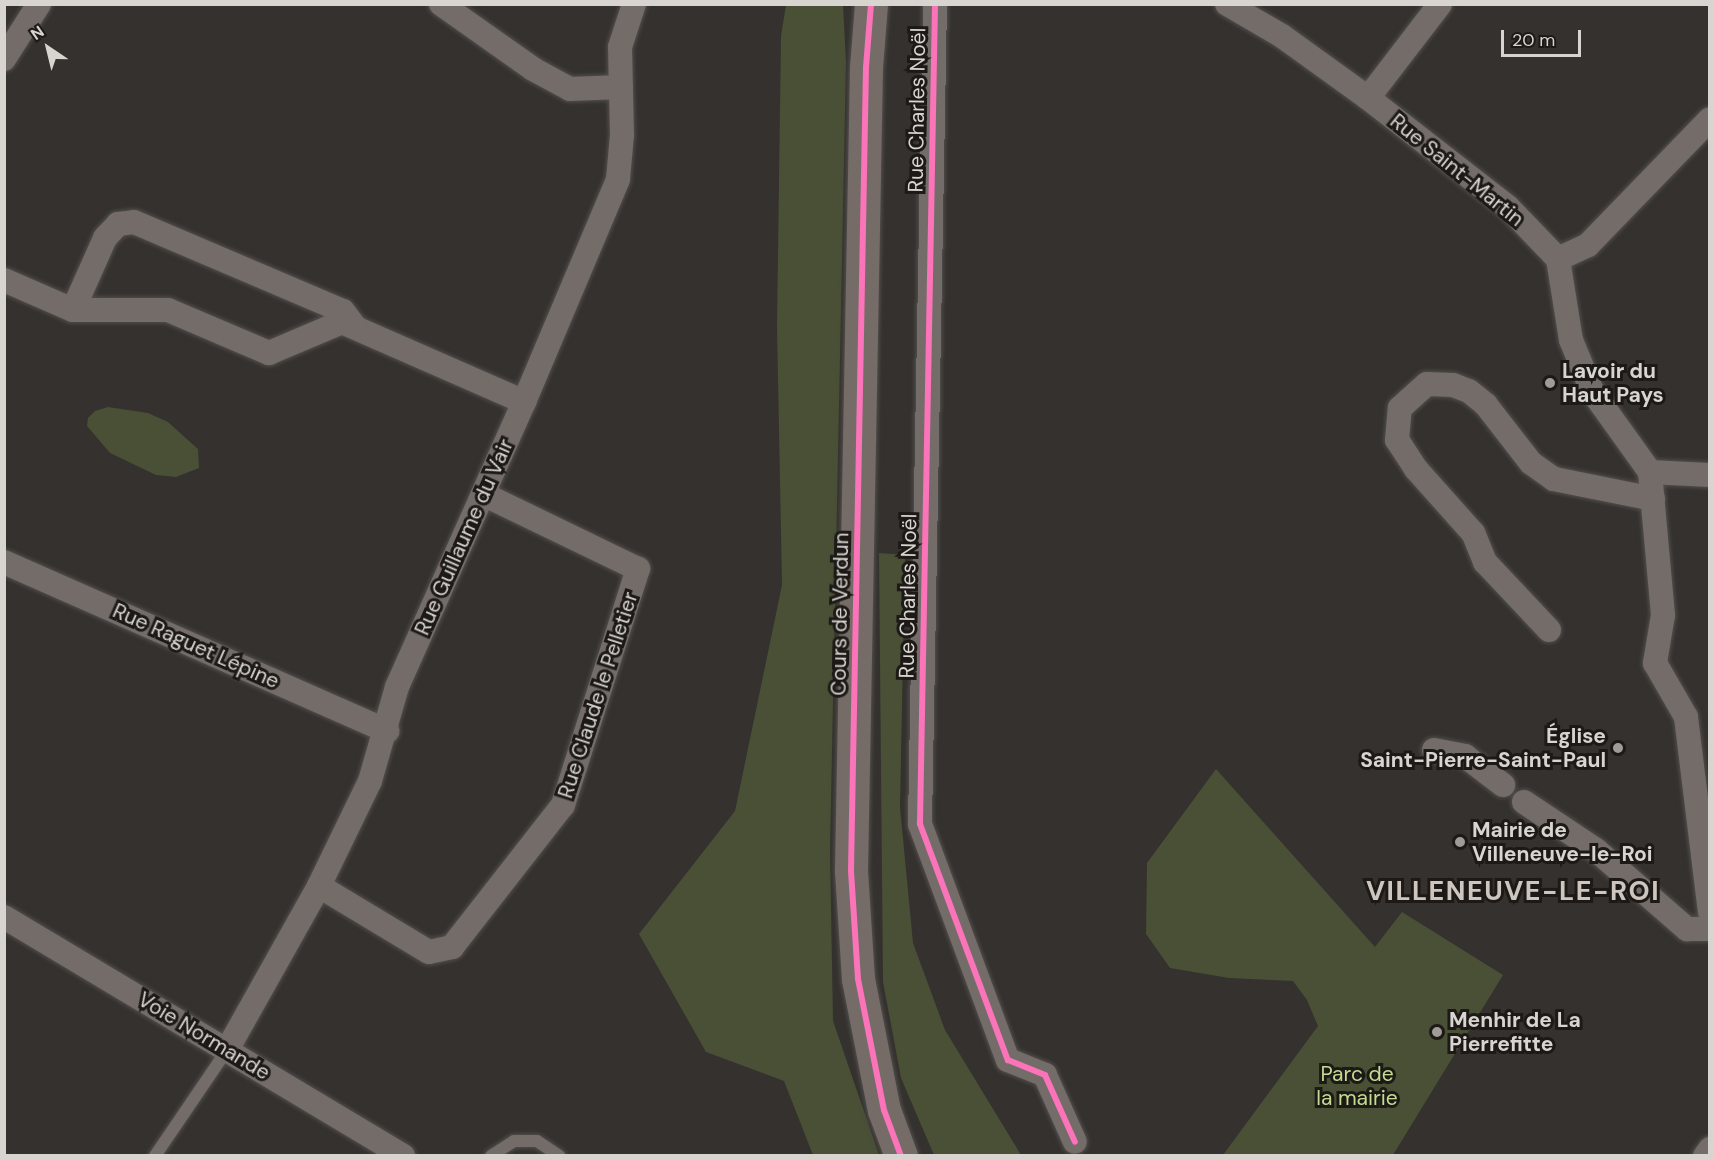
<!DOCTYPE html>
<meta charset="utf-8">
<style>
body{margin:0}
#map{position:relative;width:1714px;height:1160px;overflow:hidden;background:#34312e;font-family:"DM Sans",sans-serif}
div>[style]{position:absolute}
.green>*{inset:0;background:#495036}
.roads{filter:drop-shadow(0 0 2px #514e4c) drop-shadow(0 0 2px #514e4c)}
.service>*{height:12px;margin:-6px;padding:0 6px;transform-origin:6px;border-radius:6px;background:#736c69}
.minor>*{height:24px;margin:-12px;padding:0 12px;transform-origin:12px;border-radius:12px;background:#736c69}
.primary>*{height:33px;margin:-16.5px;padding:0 16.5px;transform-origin:16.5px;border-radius:16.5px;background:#756c68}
.cycleway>*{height:6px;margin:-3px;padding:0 3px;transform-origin:3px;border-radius:3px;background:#fb73b8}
.dots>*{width:16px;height:16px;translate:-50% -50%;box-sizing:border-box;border:3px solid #1c1916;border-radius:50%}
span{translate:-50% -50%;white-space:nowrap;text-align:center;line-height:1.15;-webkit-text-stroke:6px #1c1916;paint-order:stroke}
.street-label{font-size:21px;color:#d8d4d0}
.poi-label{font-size:21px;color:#d8d4d0;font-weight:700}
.left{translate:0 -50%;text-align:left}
.right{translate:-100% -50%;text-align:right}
.park-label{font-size:21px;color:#c3dc91}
.district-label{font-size:27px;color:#cec6be;font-weight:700;letter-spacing:1.5px}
.frame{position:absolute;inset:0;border:6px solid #d8d4d0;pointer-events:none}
.north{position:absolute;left:18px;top:18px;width:60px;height:60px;-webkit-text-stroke:4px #1c1916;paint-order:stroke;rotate:325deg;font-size:16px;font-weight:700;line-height:24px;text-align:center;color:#d8d4d0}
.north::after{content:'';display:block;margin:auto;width:21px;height:27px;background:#d8d4d0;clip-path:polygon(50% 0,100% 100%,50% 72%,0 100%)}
.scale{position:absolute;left:1501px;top:30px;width:80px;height:27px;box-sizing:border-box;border:3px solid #d8d4d0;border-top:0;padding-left:8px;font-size:18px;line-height:21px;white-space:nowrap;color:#d8d4d0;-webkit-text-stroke:4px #1c1916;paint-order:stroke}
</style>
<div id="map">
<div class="green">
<div style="clip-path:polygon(786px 5px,843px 5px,846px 62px,830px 850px,833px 1021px,879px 1155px,813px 1155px,784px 1081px,706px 1052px,639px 934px,735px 811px,782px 585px,777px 326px,781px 36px)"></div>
<div style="clip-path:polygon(108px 407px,148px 413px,168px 422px,198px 449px,199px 468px,176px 477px,156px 475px,110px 453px,87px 426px,88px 418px,95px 411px)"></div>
<div style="clip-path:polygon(879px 553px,905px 555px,900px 807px,913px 943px,945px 1030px,1021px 1155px,934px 1155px,901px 1078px,883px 982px)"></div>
<div style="clip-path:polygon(1216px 769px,1375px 947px,1402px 912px,1503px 975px,1393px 1155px,1223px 1155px,1318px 1026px,1307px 1000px,1293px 981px,1229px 978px,1170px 968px,1146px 934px,1147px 863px)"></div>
</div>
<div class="roads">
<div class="service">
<div style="left:155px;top:1156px;width:128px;rotate:-55.8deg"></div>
<div style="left:491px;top:1156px;width:27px;rotate:-33deg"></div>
<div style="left:514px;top:1141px;width:23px"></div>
<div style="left:537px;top:1141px;width:27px;rotate:34deg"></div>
</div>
<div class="minor">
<div style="left:441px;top:4px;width:113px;rotate:35.2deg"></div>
<div style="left:533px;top:69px;width:42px;rotate:28.4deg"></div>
<div style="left:570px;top:89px;width:51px;rotate:-2.2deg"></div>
<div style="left:935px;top:4px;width:820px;rotate:91.05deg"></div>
<div style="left:920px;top:824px;width:252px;rotate:69.6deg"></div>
<div style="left:1008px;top:1060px;width:40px;rotate:22deg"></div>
<div style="left:1045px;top:1075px;width:73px;rotate:65.9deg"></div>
<div style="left:1227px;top:4px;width:64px;rotate:30.2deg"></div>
<div style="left:1282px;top:36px;width:106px;rotate:35.8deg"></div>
<div style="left:1368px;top:98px;width:177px;rotate:37.9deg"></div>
<div style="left:1508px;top:207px;width:72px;rotate:46.1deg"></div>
<div style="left:1558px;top:259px;width:82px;rotate:80.9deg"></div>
<div style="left:1571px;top:340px;width:55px;rotate:67.6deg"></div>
<div style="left:1592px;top:391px;width:100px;rotate:54.4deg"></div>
<div style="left:1650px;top:472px;width:144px;rotate:84.8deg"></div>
<div style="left:1663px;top:615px;width:49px;rotate:99.5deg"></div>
<div style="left:1655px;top:663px;width:62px;rotate:60.1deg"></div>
<div style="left:1686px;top:717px;width:196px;rotate:83deg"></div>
<div style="left:4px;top:59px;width:65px;rotate:-57.5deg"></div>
<div style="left:1368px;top:98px;width:118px;rotate:-52.5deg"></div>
<div style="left:1558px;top:259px;width:33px;rotate:-25deg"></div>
<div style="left:1588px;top:245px;width:175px;rotate:-45.9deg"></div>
<div style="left:4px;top:280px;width:75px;rotate:23.5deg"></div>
<div style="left:73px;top:310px;width:95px"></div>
<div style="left:168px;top:310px;width:110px;rotate:23.1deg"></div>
<div style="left:269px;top:353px;width:79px;rotate:-23deg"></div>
<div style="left:342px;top:322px;width:199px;rotate:23.7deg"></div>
<div style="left:73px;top:310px;width:79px;rotate:-66deg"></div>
<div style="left:105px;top:238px;width:19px;rotate:-47deg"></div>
<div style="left:118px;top:224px;width:16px;rotate:-7deg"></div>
<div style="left:134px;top:222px;width:227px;rotate:23.1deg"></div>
<div style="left:343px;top:311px;width:20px;rotate:53deg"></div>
<div style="left:1650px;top:472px;width:60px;rotate:2.9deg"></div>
<div style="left:4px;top:562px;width:419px;rotate:23.8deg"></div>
<div style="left:1549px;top:630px;width:93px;rotate:-133.3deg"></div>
<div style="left:1485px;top:562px;width:31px;rotate:-112deg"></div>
<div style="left:1473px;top:533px;width:86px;rotate:-131.7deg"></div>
<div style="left:1416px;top:469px;width:35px;rotate:-123deg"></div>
<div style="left:1397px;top:440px;width:32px;rotate:-85deg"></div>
<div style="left:1400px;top:408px;width:36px;rotate:-42deg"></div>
<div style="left:1427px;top:384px;width:26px;rotate:2deg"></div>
<div style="left:1453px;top:385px;width:17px;rotate:21deg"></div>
<div style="left:1469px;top:391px;width:22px;rotate:39deg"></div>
<div style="left:1486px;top:405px;width:73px;rotate:52.2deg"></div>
<div style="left:1531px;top:463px;width:28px;rotate:35deg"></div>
<div style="left:1554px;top:479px;width:101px;rotate:11.4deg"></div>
<div style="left:1434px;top:750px;width:32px;rotate:11deg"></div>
<div style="left:1465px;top:756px;width:48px;rotate:37.3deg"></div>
<div style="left:1524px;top:802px;width:87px;rotate:33.7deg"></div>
<div style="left:1596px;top:850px;width:121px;rotate:41deg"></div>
<div style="left:1687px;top:929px;width:23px"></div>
<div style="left:319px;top:886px;width:128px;rotate:31deg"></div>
<div style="left:429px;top:952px;width:24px;rotate:-12deg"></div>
<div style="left:452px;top:947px;width:180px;rotate:-52deg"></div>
<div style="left:563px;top:805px;width:248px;rotate:-72.4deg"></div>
<div style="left:638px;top:569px;width:172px;rotate:-154.2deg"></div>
<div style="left:4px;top:917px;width:465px;rotate:30.9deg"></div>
<div style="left:227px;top:1050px;width:188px;rotate:-60.7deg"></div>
<div style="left:319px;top:886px;width:117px;rotate:-64.1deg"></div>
<div style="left:370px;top:781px;width:98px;rotate:-74deg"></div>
<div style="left:397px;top:687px;width:312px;rotate:-66deg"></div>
<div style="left:524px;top:402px;width:242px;rotate:-67.1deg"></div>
<div style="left:618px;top:179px;width:44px;rotate:-84.8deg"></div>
<div style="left:622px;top:135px;width:88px;rotate:-91.3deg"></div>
<div style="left:620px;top:47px;width:45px;rotate:-72deg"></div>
<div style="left:1705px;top:1156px;width:9px;rotate:-54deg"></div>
</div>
<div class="primary">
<div style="left:871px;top:4px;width:63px;rotate:94.5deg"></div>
<div style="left:866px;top:67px;width:804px;rotate:91.07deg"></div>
<div style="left:851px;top:871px;width:108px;rotate:86.3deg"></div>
<div style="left:858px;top:979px;width:134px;rotate:78.8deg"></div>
<div style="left:884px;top:1110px;width:49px;rotate:69.7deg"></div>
</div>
</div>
<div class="cycleway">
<div style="left:871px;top:4px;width:63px;rotate:94.5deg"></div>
<div style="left:866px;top:67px;width:804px;rotate:91.07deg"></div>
<div style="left:851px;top:871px;width:108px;rotate:86.3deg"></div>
<div style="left:858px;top:979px;width:134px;rotate:78.8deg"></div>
<div style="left:884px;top:1110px;width:49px;rotate:69.7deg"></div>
<div style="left:935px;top:4px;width:820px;rotate:91.05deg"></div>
<div style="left:920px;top:824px;width:252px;rotate:69.6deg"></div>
<div style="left:1008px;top:1060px;width:40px;rotate:22deg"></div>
<div style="left:1045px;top:1075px;width:73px;rotate:65.9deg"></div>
</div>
<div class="dots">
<div style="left:1550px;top:383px;background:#9f9b97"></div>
<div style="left:1618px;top:748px;background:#9f9b97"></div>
<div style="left:1460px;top:842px;background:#9f9b97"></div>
<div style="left:1437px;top:1032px;background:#9f9b97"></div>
</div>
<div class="street-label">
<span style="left:917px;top:110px;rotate:-89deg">Rue Charles Noël</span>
<span style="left:1457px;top:170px;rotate:39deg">Rue Saint-Martin</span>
<span style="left:464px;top:537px;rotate:-66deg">Rue Guillaume du Vair</span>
<span style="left:908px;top:596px;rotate:-89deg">Rue Charles Noël</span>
<span style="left:840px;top:614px;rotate:-89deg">Cours de Verdun</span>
<span style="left:196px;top:646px;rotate:24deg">Rue Raguet Lépine</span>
<span style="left:598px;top:695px;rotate:-72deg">Rue Claude le Pelletier</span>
<span style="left:204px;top:1036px;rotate:31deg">Voie Normande</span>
</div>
<div class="poi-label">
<span class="left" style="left:1562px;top:383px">Lavoir du<br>Haut Pays</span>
<span class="right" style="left:1606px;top:748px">Église<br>Saint-Pierre-Saint-Paul</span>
<span class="left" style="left:1472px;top:842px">Mairie de<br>Villeneuve-le-Roi</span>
<span class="left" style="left:1449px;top:1032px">Menhir de La<br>Pierrefitte</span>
</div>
<div class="park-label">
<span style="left:1357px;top:1086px">Parc de<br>la mairie</span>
</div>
<div class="district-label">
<span style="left:1513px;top:891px">VILLENEUVE-LE-ROI</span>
</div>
<div class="frame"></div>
<div class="north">N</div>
<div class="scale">20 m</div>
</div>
